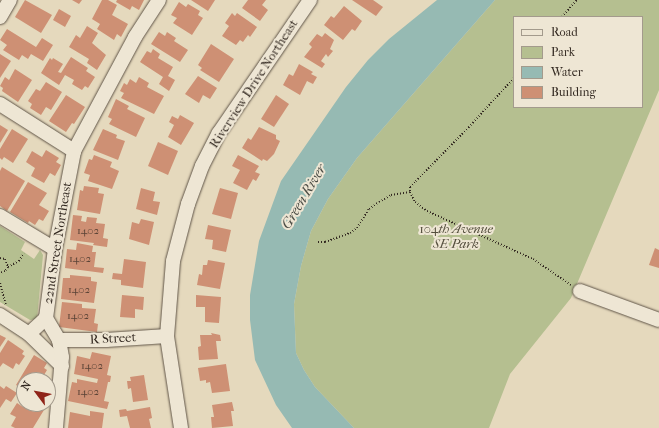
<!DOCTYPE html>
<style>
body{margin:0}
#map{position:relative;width:659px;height:428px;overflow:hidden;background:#e5d9bd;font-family:"IM FELL French Canon",serif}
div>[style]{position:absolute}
.green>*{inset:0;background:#b5bf90}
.water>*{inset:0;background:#96bab3}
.building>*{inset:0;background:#ce9074}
.path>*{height:2px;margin-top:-1px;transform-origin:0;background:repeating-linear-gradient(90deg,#332921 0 1px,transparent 0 3px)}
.roads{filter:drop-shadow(0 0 1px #605548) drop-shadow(0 0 1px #605548)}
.minor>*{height:14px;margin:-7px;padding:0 7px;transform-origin:7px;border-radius:7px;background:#eee6d4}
span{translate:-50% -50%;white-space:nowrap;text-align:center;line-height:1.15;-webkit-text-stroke:4px #eee6d4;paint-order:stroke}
.number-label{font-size:11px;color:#5a4336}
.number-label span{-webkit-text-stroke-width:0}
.street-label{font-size:13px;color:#332921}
.park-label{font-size:13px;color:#544e3d;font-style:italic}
.water-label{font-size:14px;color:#4c4d46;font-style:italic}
.legend{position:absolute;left:513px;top:16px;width:130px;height:92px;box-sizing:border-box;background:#eee6d4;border:1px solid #a39a8c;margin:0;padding:5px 7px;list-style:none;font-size:12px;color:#332921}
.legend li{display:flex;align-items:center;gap:8px;height:20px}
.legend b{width:20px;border:1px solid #a39a8c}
.north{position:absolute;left:16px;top:372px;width:40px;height:40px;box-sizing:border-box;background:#eee6d4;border:1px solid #a39a8c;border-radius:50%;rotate:302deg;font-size:11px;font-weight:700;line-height:16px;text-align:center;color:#332921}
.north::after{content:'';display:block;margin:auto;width:14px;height:18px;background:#8f2418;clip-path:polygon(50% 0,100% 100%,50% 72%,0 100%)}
</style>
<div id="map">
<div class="green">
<div style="clip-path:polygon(evenodd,495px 0,659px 0,659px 90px,571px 298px,510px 374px,489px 428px,354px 428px,315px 387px,304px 370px,296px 353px,294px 304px,301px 266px,311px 231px,328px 199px,357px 158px,495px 0,514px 17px,642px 17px,642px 107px,514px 107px,514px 17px)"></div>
<div style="clip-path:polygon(0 226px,25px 242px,21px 250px,34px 259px,40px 250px,43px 255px,37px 319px,30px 320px,0 302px)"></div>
</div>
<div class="water">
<div style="clip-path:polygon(437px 0,495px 0,357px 158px,328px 199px,311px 231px,301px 266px,294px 304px,296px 353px,304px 370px,315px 387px,354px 428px,292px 428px,276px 405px,255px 360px,250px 320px,250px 295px,259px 241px,281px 181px,346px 87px,368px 60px,389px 39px)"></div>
</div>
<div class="building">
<div style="clip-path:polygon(25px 0,52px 15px,41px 33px,15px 17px)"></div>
<div style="clip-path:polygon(72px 0,82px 0,79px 4px)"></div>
<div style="clip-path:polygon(102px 0,108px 0,117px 5px,112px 15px,128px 24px,121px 37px,117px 34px,114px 40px,97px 29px,100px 24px,92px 19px)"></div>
<div style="clip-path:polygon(117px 0,144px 0,139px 10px,132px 6px,130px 10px,116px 2px)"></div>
<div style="clip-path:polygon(191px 0,215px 0,208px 11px)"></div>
<div style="clip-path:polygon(248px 0,266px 0,262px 5px,268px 10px,260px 21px,242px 8px)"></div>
<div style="clip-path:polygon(352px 0,373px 0,383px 7px,376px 16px)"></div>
<div style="clip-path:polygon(179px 2px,186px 7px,188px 4px,200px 11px,198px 15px,203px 18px,192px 35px,173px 23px,177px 18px,171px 15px)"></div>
<div style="clip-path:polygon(344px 6px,362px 21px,355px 31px,352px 29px,343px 40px,324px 25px,331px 16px,334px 18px)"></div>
<div style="clip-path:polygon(59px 9px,71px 16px,65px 27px,53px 20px)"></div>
<div style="clip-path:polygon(232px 13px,235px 16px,237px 13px,257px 27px,250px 37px,248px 35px,243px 42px,240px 40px,236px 45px,222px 36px,229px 26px,225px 23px)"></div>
<div style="clip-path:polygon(87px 26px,98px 33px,92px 43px,106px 55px,97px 70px,87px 63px,89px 59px,69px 47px,76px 35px,80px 38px)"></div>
<div style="clip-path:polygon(7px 29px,36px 47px,42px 38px,53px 45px,43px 61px,31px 54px,28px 59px,22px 55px,19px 60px,3px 50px,7px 45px,0 40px)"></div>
<div style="clip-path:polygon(159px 32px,165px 36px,167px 32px,176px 38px,174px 41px,188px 50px,180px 62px,151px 44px)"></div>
<div style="clip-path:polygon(325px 33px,334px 40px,330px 49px,333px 51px,328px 57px,326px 54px,321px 61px,325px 64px,322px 68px,304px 57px,312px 47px,309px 44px,317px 34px,322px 37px)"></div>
<div style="clip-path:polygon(211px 44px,234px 59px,219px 82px,200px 70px,202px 68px,198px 65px)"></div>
<div style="clip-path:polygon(153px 49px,160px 54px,158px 58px,173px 67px,168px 76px,175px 80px,169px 91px,159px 84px,163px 77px,140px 62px,147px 51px,151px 53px)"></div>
<div style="clip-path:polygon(0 54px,11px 61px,0 78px)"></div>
<div style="clip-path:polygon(71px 57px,88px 68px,86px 71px,95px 77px,88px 88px,85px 86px,82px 90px,72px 84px,74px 80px,65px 75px,59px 85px,41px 73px,50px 58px,52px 60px,53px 58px,63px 64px,58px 72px,61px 73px)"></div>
<div style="clip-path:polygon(299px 64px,313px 72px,311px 74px,317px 77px,313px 84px,307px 81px,300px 95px,283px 85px,289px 74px,293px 76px)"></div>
<div style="clip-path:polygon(15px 69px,32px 80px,18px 102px,2px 91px,3px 88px,0 86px,5px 77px,9px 80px)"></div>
<div style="clip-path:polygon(198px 76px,217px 88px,210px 99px,203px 95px,199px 103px,185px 94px)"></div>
<div style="clip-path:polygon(139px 77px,149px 83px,147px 87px,164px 96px,154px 114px,121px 98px,124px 93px,120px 91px,124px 83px,127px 85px,130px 79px,136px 83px)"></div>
<div style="clip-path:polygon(46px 82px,62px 92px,51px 110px,46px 107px,41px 115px,30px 108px,32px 104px,28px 101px,36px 89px,40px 91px)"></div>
<div style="clip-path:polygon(66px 95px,85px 107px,74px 124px,72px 123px,66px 132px,49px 121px)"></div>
<div style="clip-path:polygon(276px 95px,289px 104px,274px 127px,261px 119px)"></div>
<div style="clip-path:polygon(116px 99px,129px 106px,127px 109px,145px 118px,136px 137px,109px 124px,112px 119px,108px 117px)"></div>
<div style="clip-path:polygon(180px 115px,194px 123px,181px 145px,168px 137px,174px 125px,169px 122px,172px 116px,178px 119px)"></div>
<div style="clip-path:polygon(0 125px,8px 130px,0 143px)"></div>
<div style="clip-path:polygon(259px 127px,276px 135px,276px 139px,280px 141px,274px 154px,267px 161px,263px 159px,262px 161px,242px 148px,248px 138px,251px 140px)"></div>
<div style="clip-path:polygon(12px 129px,28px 139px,13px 163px,4px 157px,2px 160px,0 158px,0 149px)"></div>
<div style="clip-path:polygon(103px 129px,117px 135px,116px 138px,125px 141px,118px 160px,93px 150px)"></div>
<div style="clip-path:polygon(158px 142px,178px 151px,168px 175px,148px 166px)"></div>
<div style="clip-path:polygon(46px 150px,59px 158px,56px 162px,61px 165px,55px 176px,50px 173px,44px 183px,31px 176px,35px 168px,26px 162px,32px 151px,42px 157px)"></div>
<div style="clip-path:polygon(94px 155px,112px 162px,110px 167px,119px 171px,112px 189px,88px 181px,90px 175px,84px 173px,89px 159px,92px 160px)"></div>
<div style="clip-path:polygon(238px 155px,259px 166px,255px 172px,260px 174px,256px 181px,253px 179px,247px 190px,233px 183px,240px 170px,232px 166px)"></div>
<div style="clip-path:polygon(2px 167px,25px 181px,7px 211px,0 206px,0 171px)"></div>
<div style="clip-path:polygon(28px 182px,47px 193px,39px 205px,49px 211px,43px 221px,39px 219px,35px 225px,29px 221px,28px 223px,10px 212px)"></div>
<div style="clip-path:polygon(84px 186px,99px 188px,98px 193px,104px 194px,100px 214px,77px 210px,80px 190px,83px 191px)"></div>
<div style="clip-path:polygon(141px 188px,155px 192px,153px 201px,160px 202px,157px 215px,136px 209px)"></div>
<div style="clip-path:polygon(220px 188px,238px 193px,231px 219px,212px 214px)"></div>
<div style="clip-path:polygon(73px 215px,82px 216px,81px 221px,86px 222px,87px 217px,97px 218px,96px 223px,105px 224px,103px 238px,108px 239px,107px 247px,93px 245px,94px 243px,70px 240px)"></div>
<div style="clip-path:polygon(141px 219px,154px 222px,149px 245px,129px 239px,132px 222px,139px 224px)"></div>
<div style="clip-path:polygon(208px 225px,231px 230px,226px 252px,212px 249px,213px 240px,205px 239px)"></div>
<div style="clip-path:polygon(77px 243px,93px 246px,92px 252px,96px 252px,94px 267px,104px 268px,103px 273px,65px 268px,67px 249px,76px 250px)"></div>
<div style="clip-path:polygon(655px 248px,659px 250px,659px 268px,649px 265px)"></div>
<div style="clip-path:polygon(124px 259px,146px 262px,143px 288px,121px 285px,121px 280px,112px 279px,113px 273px,122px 274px)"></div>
<div style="clip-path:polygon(208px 260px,225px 263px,220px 289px,197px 285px,199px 274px,202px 275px,203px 265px,207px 265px)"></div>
<div style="clip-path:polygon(70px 275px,91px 277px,91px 281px,97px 282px,94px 303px,61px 299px,63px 278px,70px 278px)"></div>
<div style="clip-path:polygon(122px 295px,144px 297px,143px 310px,135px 309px,135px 318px,120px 317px)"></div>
<div style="clip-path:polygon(196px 295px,221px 297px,219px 323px,205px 322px,205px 307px,196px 307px)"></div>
<div style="clip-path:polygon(62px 302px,82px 304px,82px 308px,96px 309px,94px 323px,98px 324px,97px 332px,59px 327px)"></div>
<div style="clip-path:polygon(211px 333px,220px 335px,221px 341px,216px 341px,218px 359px,199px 360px,198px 347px,201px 346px,200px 335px,212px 335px)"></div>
<div style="clip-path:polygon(0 335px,6px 338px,0 347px)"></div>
<div style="clip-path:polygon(8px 340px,24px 351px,22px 354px,25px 356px,19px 365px,16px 363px,13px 369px,3px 363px,0 367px,0 353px)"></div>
<div style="clip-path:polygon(92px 352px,111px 356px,107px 375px,111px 376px,110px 382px,108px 382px,104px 401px,109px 402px,107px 409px,68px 401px,72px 382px,77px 383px,77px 379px,97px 383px,98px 379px,74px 374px,77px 356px,90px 359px)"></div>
<div style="clip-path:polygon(34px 355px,47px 363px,44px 368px,47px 370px,41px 380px,24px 380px,24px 390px,16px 385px)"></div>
<div style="clip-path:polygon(226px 364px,230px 391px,212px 393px,210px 382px,206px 383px,206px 380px,200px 381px,198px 368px)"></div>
<div style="clip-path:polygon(144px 375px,148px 400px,133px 402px,131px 388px,128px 389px,127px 381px,131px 381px,130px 377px)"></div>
<div style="clip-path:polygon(0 386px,4px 389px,6px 386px,17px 393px,11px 402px,6px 399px,0 408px)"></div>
<div style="clip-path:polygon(232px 402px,234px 411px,231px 411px,233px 426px,212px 428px,211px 417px,214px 417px,212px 405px)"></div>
<div style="clip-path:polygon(17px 403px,23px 407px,24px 404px,34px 404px,44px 410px,33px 428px,15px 428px,11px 426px,16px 417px,10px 414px)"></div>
<div style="clip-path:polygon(150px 407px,152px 418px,149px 419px,151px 428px,130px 428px,127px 416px,120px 417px,119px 410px,126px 409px,127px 411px)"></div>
<div style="clip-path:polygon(90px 411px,104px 413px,102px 428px,68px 428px,70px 412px,90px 416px)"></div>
</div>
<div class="path">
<div style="left:562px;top:17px;width:23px;rotate:-49deg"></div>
<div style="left:514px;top:78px;width:67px;rotate:132.6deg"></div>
<div style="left:469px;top:127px;width:77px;rotate:134.5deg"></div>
<div style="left:415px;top:182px;width:7px;rotate:135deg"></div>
<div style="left:410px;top:187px;width:5px;rotate:90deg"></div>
<div style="left:410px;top:192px;width:11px;rotate:63deg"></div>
<div style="left:415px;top:202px;width:15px;rotate:37deg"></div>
<div style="left:427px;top:211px;width:116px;rotate:24.4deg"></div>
<div style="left:533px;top:259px;width:46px;rotate:34.4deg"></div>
<div style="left:318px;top:242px;width:7px"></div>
<div style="left:325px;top:242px;width:27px;rotate:-20deg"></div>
<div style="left:350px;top:233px;width:9px;rotate:-36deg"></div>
<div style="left:357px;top:228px;width:22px;rotate:-58deg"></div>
<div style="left:369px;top:209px;width:12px;rotate:-35deg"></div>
<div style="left:379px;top:202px;width:14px;rotate:-30deg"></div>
<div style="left:391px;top:195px;width:19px;rotate:-9deg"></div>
<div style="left:0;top:258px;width:5px;rotate:11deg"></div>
<div style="left:5px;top:259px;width:9px;rotate:69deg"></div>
<div style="left:8px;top:267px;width:5px;rotate:127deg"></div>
<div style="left:5px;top:271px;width:5px;rotate:158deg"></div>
<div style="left:8px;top:267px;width:13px;rotate:-29deg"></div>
<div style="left:19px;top:261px;width:9px;rotate:-58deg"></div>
<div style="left:0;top:283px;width:23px;rotate:75deg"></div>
</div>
<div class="roads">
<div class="minor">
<div style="left:0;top:17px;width:20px;rotate:-60deg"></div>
<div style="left:0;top:104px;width:88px;rotate:32.4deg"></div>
<div style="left:0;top:216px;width:64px;rotate:31deg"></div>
<div style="left:580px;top:291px;width:84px;rotate:20.2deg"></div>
<div style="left:0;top:315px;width:35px;rotate:33deg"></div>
<div style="left:46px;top:318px;width:23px;rotate:137deg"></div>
<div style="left:29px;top:334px;width:46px;rotate:44.1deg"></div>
<div style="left:59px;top:340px;width:47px"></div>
<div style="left:106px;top:340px;width:61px;rotate:-3.8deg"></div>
<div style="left:56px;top:428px;width:71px;rotate:-85.2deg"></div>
<div style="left:62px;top:357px;width:17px;rotate:-100deg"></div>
<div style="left:59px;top:340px;width:26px;rotate:-121deg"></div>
<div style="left:46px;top:318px;width:70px;rotate:-82.6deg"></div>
<div style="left:55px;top:249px;width:100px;rotate:-79deg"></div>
<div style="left:74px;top:151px;width:129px;rotate:-61.8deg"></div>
<div style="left:135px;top:37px;width:44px;rotate:-57deg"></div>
<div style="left:181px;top:428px;width:93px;rotate:-98.7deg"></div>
<div style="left:167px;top:336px;width:75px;rotate:-85.4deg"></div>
<div style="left:173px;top:261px;width:59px;rotate:-75.3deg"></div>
<div style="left:188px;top:204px;width:40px;rotate:-69.8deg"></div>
<div style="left:202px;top:166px;width:37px;rotate:-63deg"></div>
<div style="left:219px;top:133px;width:161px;rotate:-55.6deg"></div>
</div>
</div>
<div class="number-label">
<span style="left:88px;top:231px">1402</span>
<span style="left:80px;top:259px">1402</span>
<span style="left:79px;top:290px">1402</span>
<span style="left:78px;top:316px">1402</span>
<span style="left:92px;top:366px">1402</span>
<span style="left:88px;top:392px">1402</span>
</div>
<div class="street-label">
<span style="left:254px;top:84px;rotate:-57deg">Riverview Drive Northeast</span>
<span style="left:58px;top:243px;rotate:-81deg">22nd Street Northeast</span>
<span style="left:113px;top:339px;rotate:-3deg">R Street</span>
</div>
<div class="park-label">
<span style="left:456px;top:237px">104th Avenue<br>SE Park</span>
</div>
<div class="water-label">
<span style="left:304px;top:197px;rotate:-59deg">Green River</span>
</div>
<ul class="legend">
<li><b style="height:5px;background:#eee6d4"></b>Road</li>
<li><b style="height:11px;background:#b5bf90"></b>Park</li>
<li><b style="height:11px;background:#96bab3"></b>Water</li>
<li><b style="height:11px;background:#ce9074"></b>Building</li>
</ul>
<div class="north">N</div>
</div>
